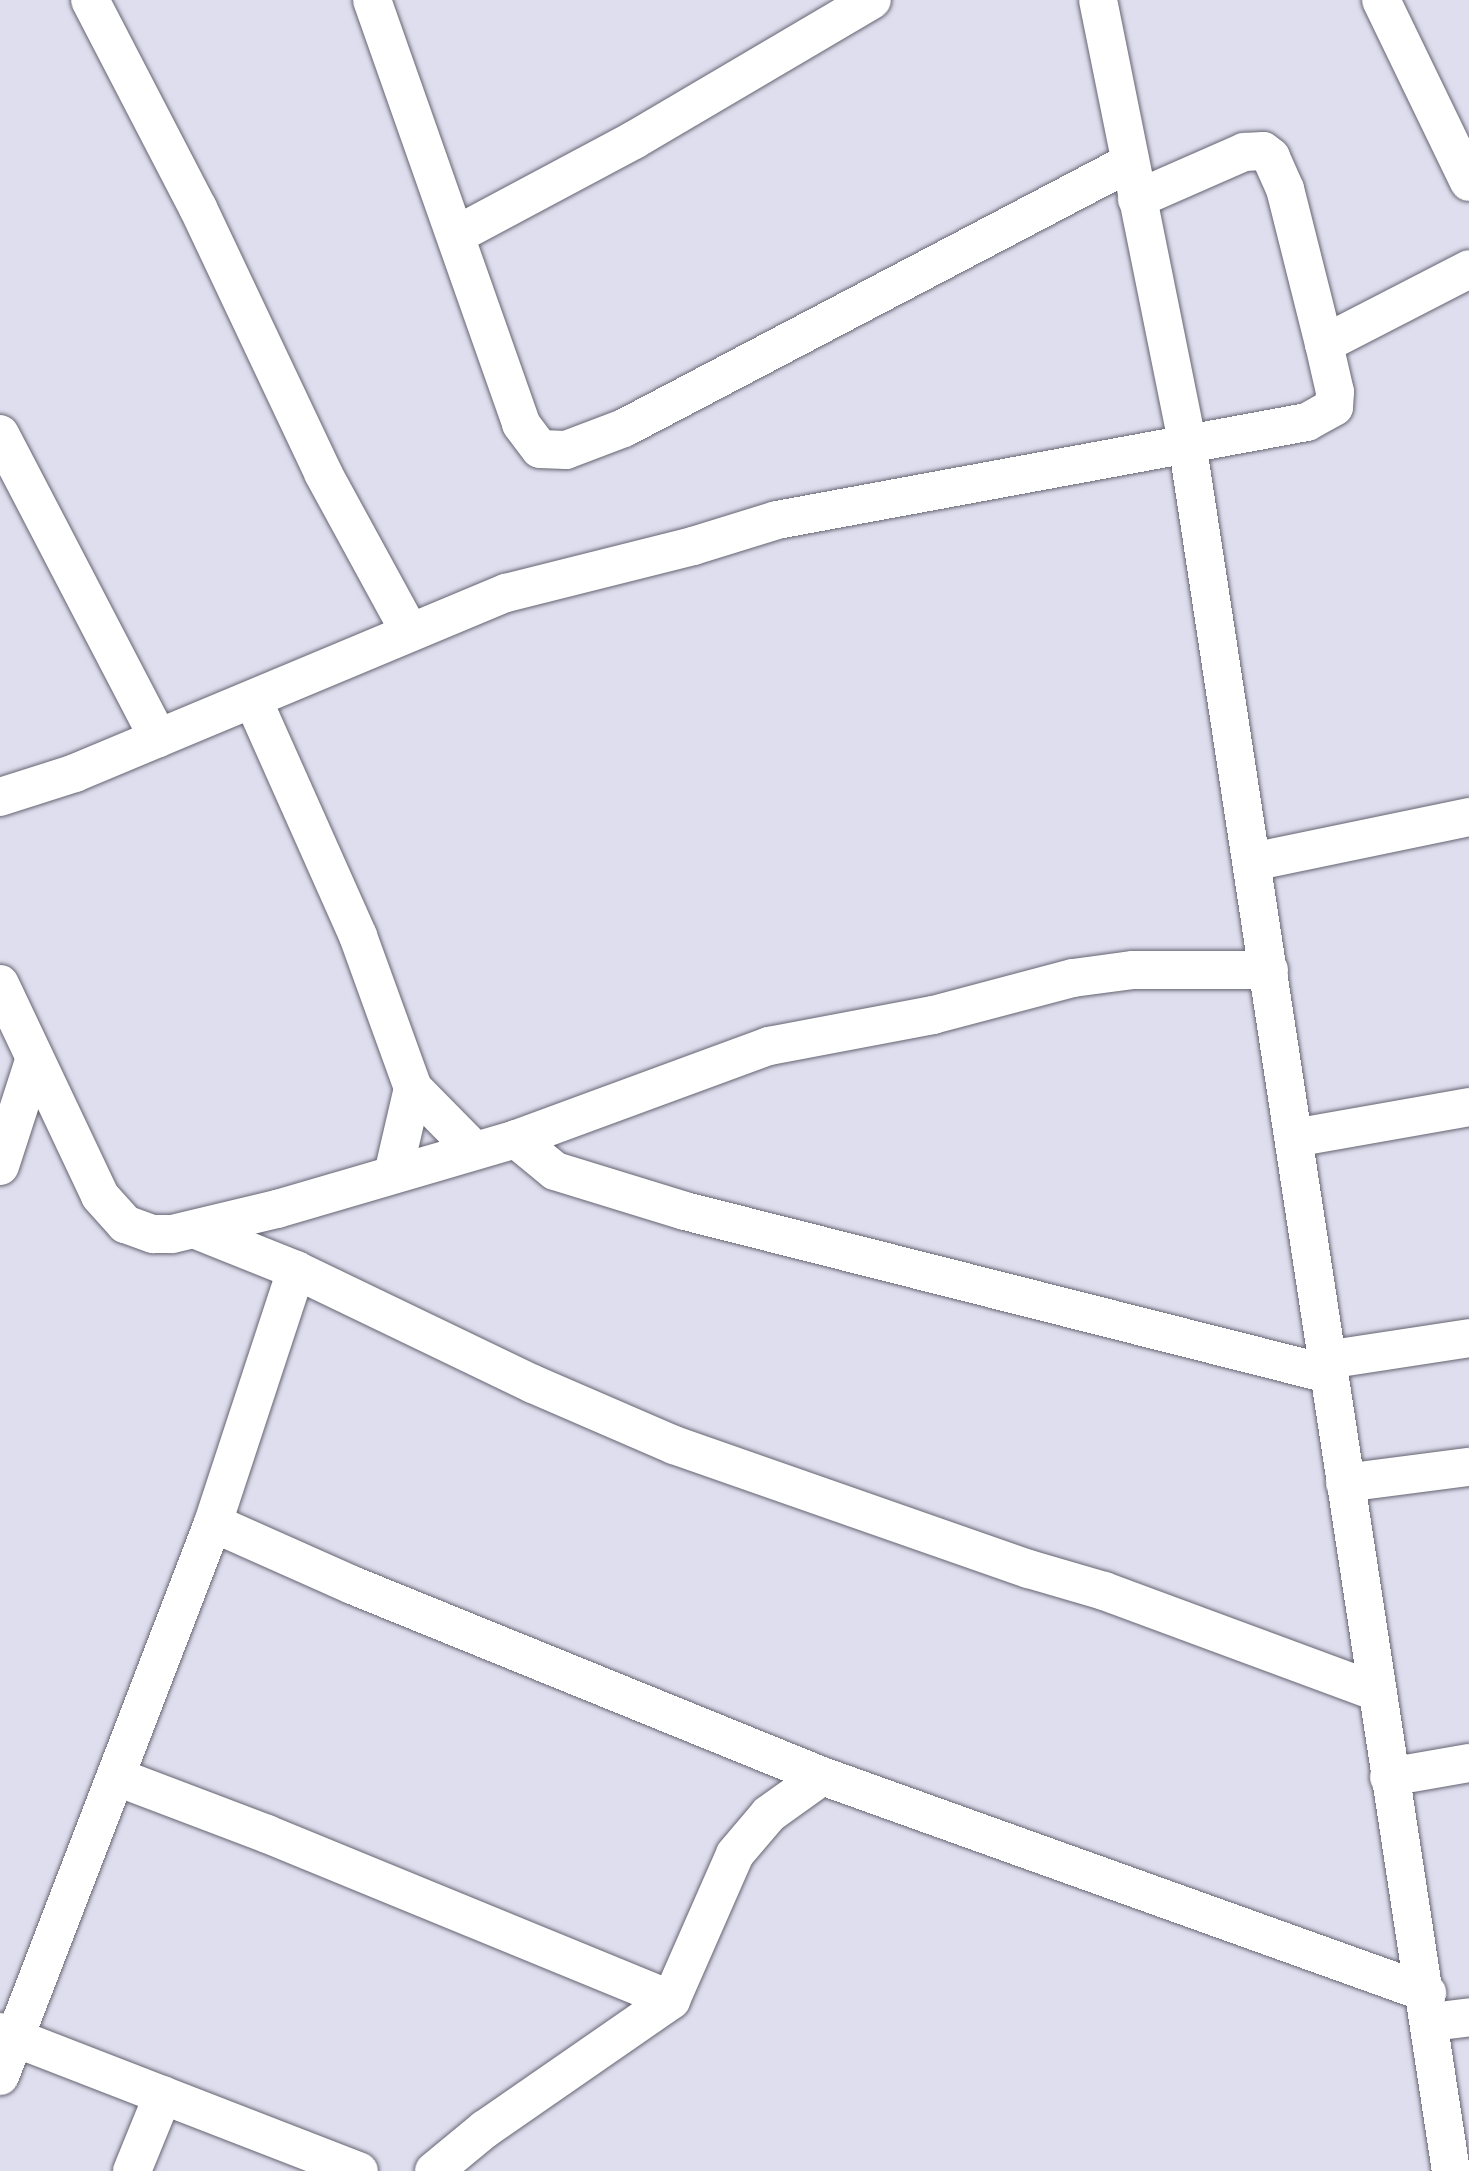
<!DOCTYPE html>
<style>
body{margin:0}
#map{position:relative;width:1469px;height:2171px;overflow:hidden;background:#dfdeee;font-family:Bitter,serif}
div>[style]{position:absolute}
.roads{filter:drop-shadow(0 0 2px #656472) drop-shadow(0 0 2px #656472)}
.minor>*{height:38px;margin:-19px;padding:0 19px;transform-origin:19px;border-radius:19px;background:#fff}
span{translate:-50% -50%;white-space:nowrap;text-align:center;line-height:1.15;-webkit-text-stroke:5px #fff;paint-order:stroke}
</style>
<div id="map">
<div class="roads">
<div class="minor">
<div style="left:90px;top:0;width:234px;rotate:62.6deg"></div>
<div style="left:198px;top:208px;width:293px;rotate:64.7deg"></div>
<div style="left:323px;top:473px;width:180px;rotate:61.4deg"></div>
<div style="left:372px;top:0;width:449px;rotate:70.6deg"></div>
<div style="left:521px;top:424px;width:31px;rotate:53deg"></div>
<div style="left:540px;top:449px;width:26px;rotate:2deg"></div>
<div style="left:566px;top:450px;width:62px;rotate:-20.8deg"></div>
<div style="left:624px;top:428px;width:570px;rotate:-27.69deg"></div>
<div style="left:1098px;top:0;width:451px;rotate:78.6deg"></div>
<div style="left:1187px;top:442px;width:1749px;rotate:81.32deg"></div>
<div style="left:1381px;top:0;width:202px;rotate:64.2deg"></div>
<div style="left:456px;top:235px;width:202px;rotate:-28.1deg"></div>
<div style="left:634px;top:140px;width:276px;rotate:-30.5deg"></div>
<div style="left:1324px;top:344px;width:163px;rotate:-27.3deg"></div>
<div style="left:0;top:434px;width:343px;rotate:62.5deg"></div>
<div style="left:253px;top:700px;width:258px;rotate:66deg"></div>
<div style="left:358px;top:936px;width:162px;rotate:70.1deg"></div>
<div style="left:413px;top:1088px;width:86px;rotate:45.5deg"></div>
<div style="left:0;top:797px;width:79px;rotate:-17.7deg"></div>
<div style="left:75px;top:773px;width:467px;rotate:-22.7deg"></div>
<div style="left:506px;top:593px;width:193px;rotate:-14.1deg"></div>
<div style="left:693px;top:546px;width:88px;rotate:-17.2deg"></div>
<div style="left:777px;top:520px;width:539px;rotate:-10.48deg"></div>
<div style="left:1307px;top:422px;width:31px;rotate:-29deg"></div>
<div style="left:1334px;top:407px;width:15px;rotate:-86deg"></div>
<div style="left:1335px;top:392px;width:49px;rotate:-102.9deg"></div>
<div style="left:1324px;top:344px;width:160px;rotate:-104.1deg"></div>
<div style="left:1285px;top:189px;width:35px;rotate:-114deg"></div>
<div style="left:1271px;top:157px;width:10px;rotate:-143deg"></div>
<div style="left:1263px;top:151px;width:19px;rotate:177deg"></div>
<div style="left:1244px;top:152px;width:117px;rotate:156.3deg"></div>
<div style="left:1252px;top:862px;width:222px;rotate:-11.7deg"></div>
<div style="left:0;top:984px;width:234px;rotate:64.7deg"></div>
<div style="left:100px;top:1196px;width:38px;rotate:48deg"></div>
<div style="left:125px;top:1224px;width:30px;rotate:20deg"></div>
<div style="left:153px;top:1234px;width:19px"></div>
<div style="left:172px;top:1234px;width:108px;rotate:-13.4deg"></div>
<div style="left:277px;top:1209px;width:249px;rotate:-16.3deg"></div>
<div style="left:516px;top:1139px;width:270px;rotate:-20.2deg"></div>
<div style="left:769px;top:1046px;width:167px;rotate:-10.7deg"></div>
<div style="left:933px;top:1015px;width:145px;rotate:-14.8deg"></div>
<div style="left:1073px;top:978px;width:61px;rotate:-7.6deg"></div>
<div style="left:1133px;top:970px;width:136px"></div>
<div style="left:1294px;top:1138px;width:178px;rotate:-10deg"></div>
<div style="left:516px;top:1139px;width:50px;rotate:39.4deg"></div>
<div style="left:555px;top:1171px;width:136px;rotate:17.1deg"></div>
<div style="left:685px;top:1211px;width:663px;rotate:14.22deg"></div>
<div style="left:0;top:1166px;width:110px;rotate:-72.1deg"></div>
<div style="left:393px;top:1174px;width:88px;rotate:-76.9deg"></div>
<div style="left:196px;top:1230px;width:108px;rotate:21.8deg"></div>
<div style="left:296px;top:1270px;width:263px;rotate:25.7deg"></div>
<div style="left:533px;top:1384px;width:154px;rotate:23.4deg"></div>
<div style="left:674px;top:1445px;width:376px;rotate:19.3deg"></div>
<div style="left:1029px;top:1569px;width:78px;rotate:16.3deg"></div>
<div style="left:1104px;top:1591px;width:289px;rotate:20.3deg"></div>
<div style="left:1326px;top:1360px;width:145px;rotate:-8.7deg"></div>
<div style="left:1345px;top:1483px;width:125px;rotate:-7.4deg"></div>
<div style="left:213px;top:1523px;width:152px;rotate:24deg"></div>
<div style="left:352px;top:1585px;width:507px;rotate:22.12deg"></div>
<div style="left:822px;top:1776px;width:643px;rotate:19.73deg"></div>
<div style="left:117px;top:1777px;width:160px;rotate:20.8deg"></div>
<div style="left:267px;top:1834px;width:437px;rotate:22.3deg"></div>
<div style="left:1389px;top:1777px;width:81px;rotate:-9.9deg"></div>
<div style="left:1431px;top:2022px;width:38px;rotate:-7deg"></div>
<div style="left:0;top:2032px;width:385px;rotate:21.2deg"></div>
<div style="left:0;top:2076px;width:593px;rotate:-68.93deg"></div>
<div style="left:213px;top:1523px;width:266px;rotate:-71.8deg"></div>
<div style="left:132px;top:2171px;width:82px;rotate:-67.8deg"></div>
<div style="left:434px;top:2171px;width:66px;rotate:-39.5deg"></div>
<div style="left:485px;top:2129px;width:226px;rotate:-34.7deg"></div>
<div style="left:671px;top:2000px;width:159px;rotate:-66.3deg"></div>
<div style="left:735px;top:1854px;width:52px;rotate:-49.6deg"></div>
<div style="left:769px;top:1814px;width:65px;rotate:-35.6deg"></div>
</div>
</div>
</div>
